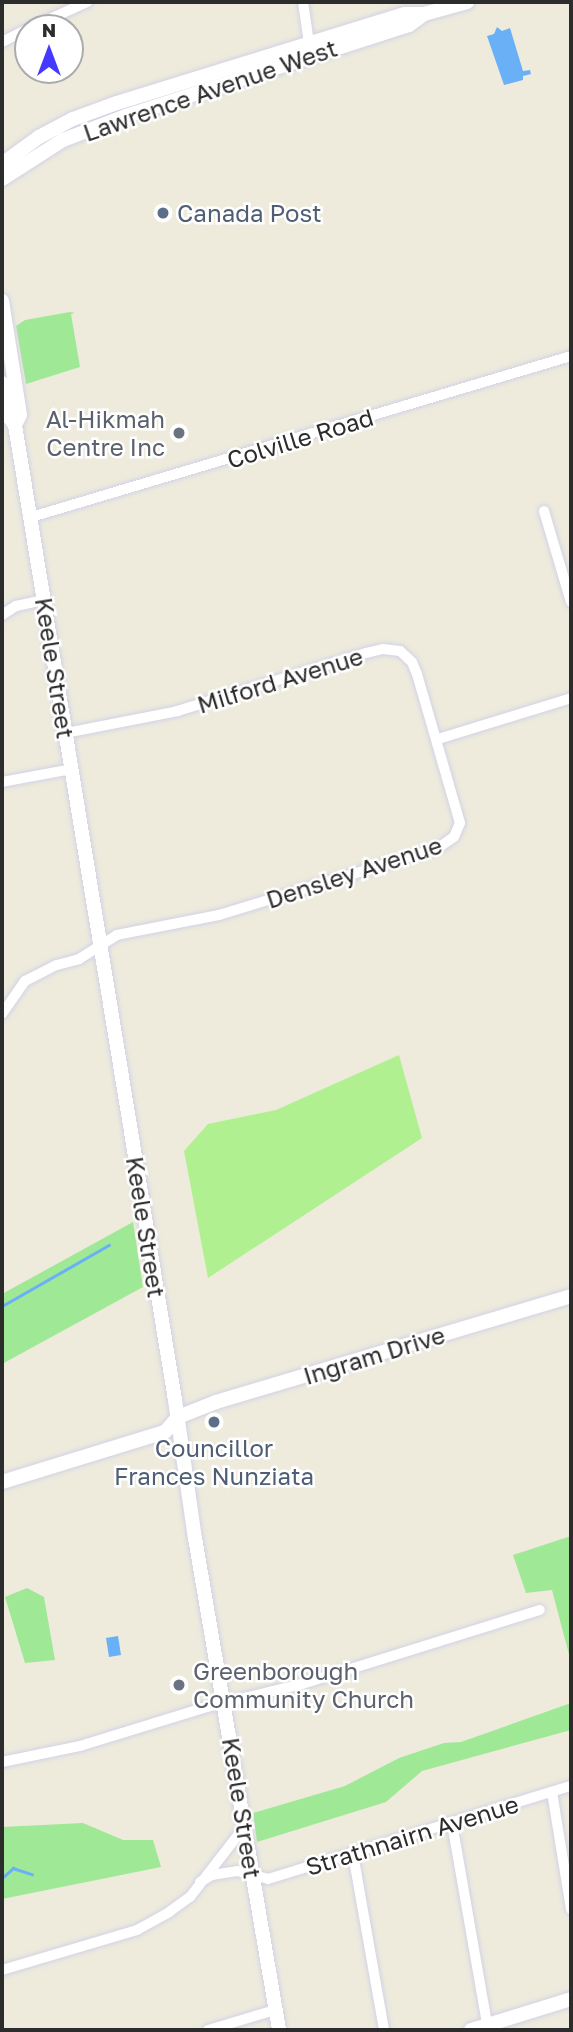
<!DOCTYPE html>
<style>
body{margin:0}
#map{position:relative;width:573px;height:2032px;overflow:hidden;background:#eeebdd;font-family:"Golos Text",sans-serif}
div>[style]{position:absolute}
.green>*{inset:0;background:#9fe896}
.pitch>*{inset:0;background:#b1f091}
.water>*{inset:0;background:#6ab0f7}
.stream>*{height:2.5px;margin:-1.25px;padding:0 1.25px;transform-origin:1.25px;border-radius:1.25px;background:#6ab0f7}
.roads{filter:drop-shadow(0 0 2px #d3d2e5) drop-shadow(0 0 2px #d3d2e5)}
.street>*{height:10px;margin:-5px;padding:0 5px;transform-origin:5px;border-radius:5px;background:#fff}
.secondary>*{height:14px;margin:-7px;padding:0 7px;transform-origin:7px;border-radius:7px;background:#fff}
.dots>*{width:19px;height:19px;translate:-50% -50%;box-sizing:border-box;border:4px solid #fff;border-radius:50%}
span{translate:-50% -50%;white-space:nowrap;text-align:center;line-height:1.15;-webkit-text-stroke:5px #fff;paint-order:stroke}
.street-label{font-size:24px;color:#2c2c2c}
.service-label{font-size:24px;color:#4e5e75}
.left{translate:0 -50%;text-align:left}
.worship-label{font-size:24px;color:#5b616d}
.right{translate:-100% -50%;text-align:right}
.frame{position:absolute;inset:0;border:4px solid #2c2c2c;pointer-events:none}
.north{position:absolute;left:14px;top:14px;width:70px;height:70px;box-sizing:border-box;background:#fff;border:2px solid #ababab;border-radius:50%;rotate:0deg;font-size:19px;font-weight:700;line-height:28px;text-align:center;color:#2c2c2c}
.north::after{content:'';display:block;margin:auto;width:24px;height:32px;background:#443aff;clip-path:polygon(50% 0,100% 100%,50% 72%,0 100%)}
</style>
<div id="map">
<div class="green">
<div style="clip-path:polygon(70px 312px,75px 313px,71px 314px,80px 367px,26px 384px,16px 326px,25px 320px)"></div>
<div style="clip-path:polygon(133px 1222px,143px 1287px,2px 1364px,2px 1294px)"></div>
<div style="clip-path:polygon(571px 1536px,571px 1662px,552px 1590px,526px 1593px,513px 1555px)"></div>
<div style="clip-path:polygon(27px 1588px,44px 1597px,55px 1660px,25px 1663px,5px 1597px)"></div>
<div style="clip-path:polygon(571px 1703px,571px 1730px,422px 1771px,386px 1802px,257px 1842px,253px 1813px,345px 1786px,399px 1758px,444px 1743px,461px 1742px)"></div>
<div style="clip-path:polygon(83px 1823px,123px 1840px,153px 1840px,161px 1867px,2px 1899px,2px 1827px)"></div>
</div>
<div class="pitch">
<div style="clip-path:polygon(399px 1055px,422px 1138px,208px 1278px,184px 1151px,208px 1124px,276px 1110px)"></div>
</div>
<div class="water">
<div style="clip-path:polygon(497px 27px,502px 31px,510px 28px,523px 71px,530px 70px,531px 74px,523px 76px,523px 80px,504px 85px,487px 36px,494px 34px)"></div>
<div style="clip-path:polygon(118px 1636px,121px 1655px,109px 1657px,106px 1638px)"></div>
</div>
<div class="stream">
<div style="left:2px;top:1306px;width:123px;rotate:-29.7deg"></div>
<div style="left:2px;top:1878px;width:15px;rotate:-42deg"></div>
<div style="left:13px;top:1868px;width:20px;rotate:18deg"></div>
</div>
<div class="roads">
<div class="street">
<div style="left:303px;top:2px;width:49px;rotate:81.7deg"></div>
<div style="left:30px;top:28px;width:63px;rotate:-24.5deg"></div>
<div style="left:2px;top:42px;width:29px;rotate:-27deg"></div>
<div style="left:544px;top:511px;width:95px;rotate:73.5deg"></div>
<div style="left:28px;top:518px;width:567px;rotate:-16.61deg"></div>
<div style="left:2px;top:615px;width:17px;rotate:-33deg"></div>
<div style="left:16px;top:606px;width:29px;rotate:-12deg"></div>
<div style="left:438px;top:739px;width:139px;rotate:-17.1deg"></div>
<div style="left:2px;top:782px;width:71px;rotate:-10.5deg"></div>
<div style="left:2px;top:1014px;width:40px;rotate:-55.1deg"></div>
<div style="left:25px;top:981px;width:36px;rotate:-27deg"></div>
<div style="left:57px;top:965px;width:23px;rotate:-15deg"></div>
<div style="left:79px;top:959px;width:45px;rotate:-32.3deg"></div>
<div style="left:117px;top:935px;width:104px;rotate:-11.1deg"></div>
<div style="left:219px;top:915px;width:229px;rotate:-17deg"></div>
<div style="left:438px;top:848px;width:19px;rotate:-35deg"></div>
<div style="left:454px;top:837px;width:15px;rotate:-67deg"></div>
<div style="left:460px;top:823px;width:155px;rotate:-106.1deg"></div>
<div style="left:417px;top:674px;width:13px;rotate:-113deg"></div>
<div style="left:412px;top:662px;width:16px;rotate:-137deg"></div>
<div style="left:400px;top:651px;width:17px;rotate:-173deg"></div>
<div style="left:383px;top:649px;width:17px;rotate:167deg"></div>
<div style="left:366px;top:653px;width:197px;rotate:162.9deg"></div>
<div style="left:178px;top:711px;width:114px;rotate:168.9deg"></div>
<div style="left:2px;top:1762px;width:80px;rotate:-11.6deg"></div>
<div style="left:80px;top:1746px;width:133px;rotate:-17.1deg"></div>
<div style="left:207px;top:1707px;width:98px;rotate:-13.6deg"></div>
<div style="left:302px;top:1684px;width:249px;rotate:-17.3deg"></div>
<div style="left:552px;top:1792px;width:119px;rotate:80.8deg"></div>
<div style="left:452px;top:1823px;width:209px;rotate:80.1deg"></div>
<div style="left:353px;top:1854px;width:179px;rotate:80deg"></div>
<div style="left:200px;top:1882px;width:14px;rotate:-30deg"></div>
<div style="left:212px;top:1875px;width:25px;rotate:-9deg"></div>
<div style="left:237px;top:1871px;width:32px;rotate:14deg"></div>
<div style="left:268px;top:1879px;width:317px;rotate:-17.1deg"></div>
<div style="left:2px;top:1970px;width:141px;rotate:-16.5deg"></div>
<div style="left:137px;top:1930px;width:37px;rotate:-29deg"></div>
<div style="left:169px;top:1912px;width:26px;rotate:-36deg"></div>
<div style="left:190px;top:1897px;width:90px;rotate:-52.2deg"></div>
<div style="left:208px;top:2030px;width:70px;rotate:-16.6deg"></div>
</div>
<div class="secondary">
<div style="left:2px;top:164px;width:46px;rotate:-36.1deg"></div>
<div style="left:39px;top:137px;width:38px;rotate:-28deg"></div>
<div style="left:73px;top:119px;width:47px;rotate:-20deg"></div>
<div style="left:117px;top:103px;width:301px;rotate:-17.2deg"></div>
<div style="left:405px;top:14px;width:19px"></div>
<div style="left:424px;top:14px;width:45px;rotate:-15.6deg"></div>
<div style="left:2px;top:179px;width:72px;rotate:-32.6deg"></div>
<div style="left:63px;top:140px;width:67px;rotate:-20.9deg"></div>
<div style="left:126px;top:116px;width:297px;rotate:-17.8deg"></div>
<div style="left:409px;top:25px;width:19px;rotate:-36deg"></div>
<div style="left:2px;top:301px;width:115px;rotate:81deg"></div>
<div style="left:20px;top:415px;width:11px;rotate:117deg"></div>
<div style="left:2px;top:383px;width:34px;rotate:80deg"></div>
<div style="left:8px;top:416px;width:11px;rotate:52deg"></div>
<div style="left:15px;top:425px;width:988px;rotate:80.68deg"></div>
<div style="left:175px;top:1400px;width:139px;rotate:81.8deg"></div>
<div style="left:195px;top:1538px;width:499px;rotate:80.3deg"></div>
<div style="left:2px;top:1482px;width:170px;rotate:-17.1deg"></div>
<div style="left:165px;top:1432px;width:20px;rotate:-49deg"></div>
<div style="left:178px;top:1417px;width:41px;rotate:-21.5deg"></div>
<div style="left:216px;top:1402px;width:370px;rotate:-16.6deg"></div>
<div style="left:471px;top:2030px;width:105px;rotate:-17.2deg"></div>
</div>
</div>
<div class="dots">
<div style="left:163px;top:213px;background:#5c6f8a"></div>
<div style="left:179px;top:433px;background:#6b7280"></div>
<div style="left:214px;top:1422px;background:#5c6f8a"></div>
<div style="left:179px;top:1685px;background:#6b7280"></div>
</div>
<div class="street-label">
<span style="left:210px;top:90px;rotate:-19deg">Lawrence Avenue West</span>
<span style="left:300px;top:438px;rotate:-17deg">Colville Road</span>
<span style="left:55px;top:668px;rotate:81deg">Keele Street</span>
<span style="left:280px;top:680px;rotate:-17deg">Milford Avenue</span>
<span style="left:354px;top:872px;rotate:-18deg">Densley Avenue</span>
<span style="left:146px;top:1227px;rotate:81deg">Keele Street</span>
<span style="left:374px;top:1355px;rotate:-17deg">Ingram Drive</span>
<span style="left:242px;top:1808px;rotate:81deg">Keele Street</span>
<span style="left:412px;top:1835px;rotate:-17deg">Strathnairn Avenue</span>
</div>
<div class="service-label">
<span class="left" style="left:177px;top:213px">Canada Post</span>
<span style="left:214px;top:1462px">Councillor<br>Frances Nunziata</span>
</div>
<div class="worship-label">
<span class="right" style="left:165px;top:433px">Al-Hikmah<br>Centre Inc</span>
<span class="left" style="left:193px;top:1685px">Greenborough<br>Community Church</span>
</div>
<div class="frame"></div>
<div class="north">N</div>
</div>
